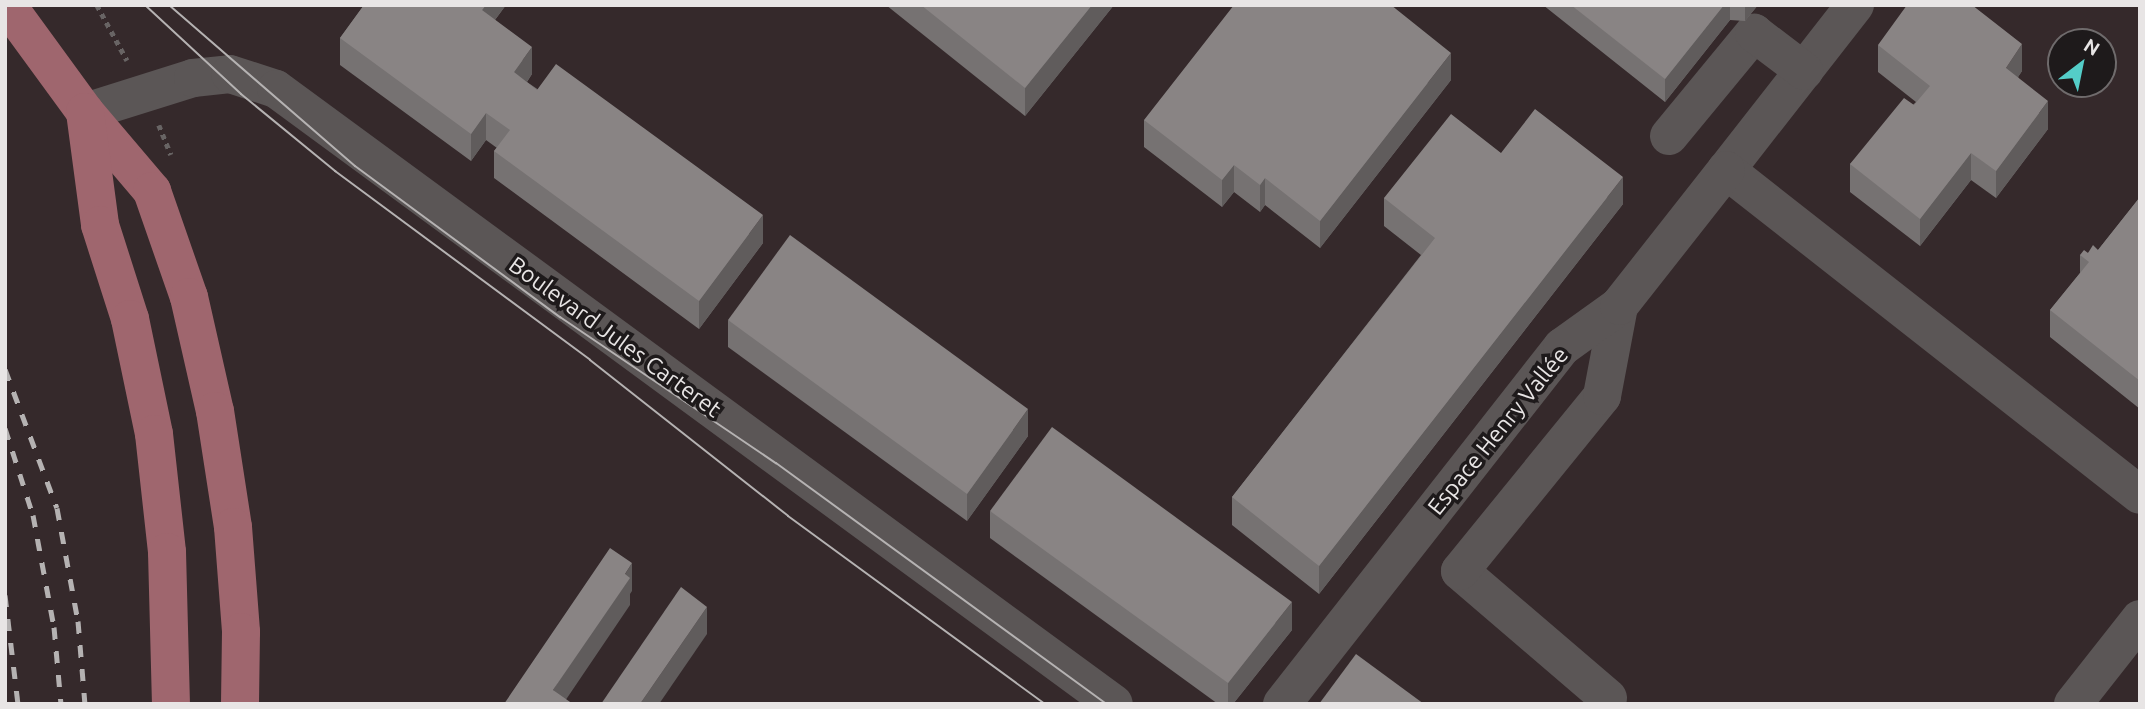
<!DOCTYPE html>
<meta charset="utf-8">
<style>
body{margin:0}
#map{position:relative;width:2145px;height:709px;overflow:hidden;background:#282424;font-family:Ubuntu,sans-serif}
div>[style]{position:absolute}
.built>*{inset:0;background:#35292b}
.path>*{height:4.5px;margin-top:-2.25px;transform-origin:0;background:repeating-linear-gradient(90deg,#686464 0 5px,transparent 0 10px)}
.minor>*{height:38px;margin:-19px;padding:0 19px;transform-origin:19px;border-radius:19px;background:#5b5656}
.major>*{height:38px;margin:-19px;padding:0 19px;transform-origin:19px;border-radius:19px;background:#9f666e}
.tram>*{height:2px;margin:-1px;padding:0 1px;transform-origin:1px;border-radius:1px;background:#b5b2b2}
.rail>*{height:5px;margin-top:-2.5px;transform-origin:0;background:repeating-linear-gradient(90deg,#b5b2b2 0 12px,transparent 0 24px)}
.wall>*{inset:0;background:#767272}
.shaded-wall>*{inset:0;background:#605c5c}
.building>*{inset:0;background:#898484}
span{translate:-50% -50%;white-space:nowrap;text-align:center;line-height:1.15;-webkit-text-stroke:7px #1e1a1b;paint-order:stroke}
.street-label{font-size:23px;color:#e8e5e5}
.frame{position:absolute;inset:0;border:7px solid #e8e5e5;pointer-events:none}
.north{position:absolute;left:2047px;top:28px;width:70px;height:70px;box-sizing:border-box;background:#1e1a1b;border:2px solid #6f6b6c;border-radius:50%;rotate:32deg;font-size:19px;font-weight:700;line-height:28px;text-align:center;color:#e8e5e5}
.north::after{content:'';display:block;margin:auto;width:24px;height:32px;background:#54cdc8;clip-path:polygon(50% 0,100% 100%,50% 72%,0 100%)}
</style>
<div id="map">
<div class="built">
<div style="clip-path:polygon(evenodd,5px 5px,2140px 5px,2140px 704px,5px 704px,5px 5px,2061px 42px,2103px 42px,2103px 84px,2061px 84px,2061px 42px)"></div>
</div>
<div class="path">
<div style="left:97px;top:5px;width:63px;rotate:61.4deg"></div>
<div style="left:159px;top:125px;width:32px;rotate:68deg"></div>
</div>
<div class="minor">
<div style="left:1855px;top:5px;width:209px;rotate:128deg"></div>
<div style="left:1726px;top:170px;width:526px;rotate:38.13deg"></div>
<div style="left:85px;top:112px;width:113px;rotate:-17.5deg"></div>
<div style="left:193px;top:78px;width:37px;rotate:-6deg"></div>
<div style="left:230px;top:74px;width:48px;rotate:18.1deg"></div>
<div style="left:276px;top:89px;width:1039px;rotate:36.27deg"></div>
<div style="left:1669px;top:136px;width:134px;rotate:-50.5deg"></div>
<div style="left:1754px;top:33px;width:63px;rotate:37.2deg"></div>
<div style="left:1608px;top:698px;width:195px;rotate:-139.4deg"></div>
<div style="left:1460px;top:571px;width:225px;rotate:-50.9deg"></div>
<div style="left:1602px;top:396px;width:92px;rotate:-79.3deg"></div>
<div style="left:1282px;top:704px;width:454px;rotate:-51.9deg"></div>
<div style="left:1562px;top:347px;width:70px;rotate:-35.7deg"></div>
<div style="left:1619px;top:306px;width:173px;rotate:-51.8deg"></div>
<div style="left:2073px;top:704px;width:108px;rotate:-51.8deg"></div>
</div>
<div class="major">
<div style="left:7px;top:5px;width:132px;rotate:53.9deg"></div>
<div style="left:85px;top:112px;width:104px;rotate:49.7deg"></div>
<div style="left:152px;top:191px;width:112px;rotate:70.8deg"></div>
<div style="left:189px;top:297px;width:117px;rotate:77.2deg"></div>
<div style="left:215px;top:411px;width:117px;rotate:81.2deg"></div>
<div style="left:233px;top:527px;width:105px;rotate:85.6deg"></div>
<div style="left:241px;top:632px;width:72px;rotate:90.8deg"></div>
<div style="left:85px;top:112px;width:114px;rotate:82.4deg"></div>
<div style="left:100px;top:225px;width:99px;rotate:72.3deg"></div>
<div style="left:130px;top:319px;width:117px;rotate:78.2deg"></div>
<div style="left:154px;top:434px;width:119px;rotate:83.7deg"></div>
<div style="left:167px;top:552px;width:152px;rotate:88.5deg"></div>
</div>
<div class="tram">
<div style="left:145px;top:5px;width:131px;rotate:42.8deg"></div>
<div style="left:241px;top:94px;width:122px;rotate:39.3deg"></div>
<div style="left:335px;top:171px;width:317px;rotate:36.5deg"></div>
<div style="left:590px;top:360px;width:252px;rotate:38.2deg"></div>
<div style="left:788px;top:516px;width:318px;rotate:36.2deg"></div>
<div style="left:169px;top:5px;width:246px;rotate:40.9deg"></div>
<div style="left:355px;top:166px;width:255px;rotate:36.4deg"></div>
<div style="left:560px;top:317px;width:261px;rotate:34.1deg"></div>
<div style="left:776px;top:463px;width:409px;rotate:36.1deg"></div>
</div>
<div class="rail">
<div style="left:5px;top:369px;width:148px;rotate:69.5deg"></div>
<div style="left:57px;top:508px;width:115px;rotate:79.5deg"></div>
<div style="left:78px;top:621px;width:83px;rotate:85.2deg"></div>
<div style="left:5px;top:428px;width:91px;rotate:72.2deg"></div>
<div style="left:33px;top:515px;width:114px;rotate:79.4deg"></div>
<div style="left:54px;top:627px;width:77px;rotate:84.8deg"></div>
<div style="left:5px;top:595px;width:110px;rotate:83.2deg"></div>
</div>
<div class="wall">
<div style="clip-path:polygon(364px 5px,506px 5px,495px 20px,532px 74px,527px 82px,763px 243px,699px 329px,494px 178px,494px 151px,497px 148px,486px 140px,471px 161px,340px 65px,340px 38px)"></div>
<div style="clip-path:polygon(886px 5px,1114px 5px,1025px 116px)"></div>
<div style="clip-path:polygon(1543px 5px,1758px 5px,1745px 21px,1730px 20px,1665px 102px)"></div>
<div style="clip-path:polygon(1878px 45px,2022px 71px,2018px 77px,2048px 129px,1996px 198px,1971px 180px,1920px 246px,1850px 192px,1850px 164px,1916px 102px,1878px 72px)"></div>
<div style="clip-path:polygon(1451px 80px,1320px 248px,1265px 205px,1260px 212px,1234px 192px,1222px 207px,1144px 147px,1144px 120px)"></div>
<div style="clip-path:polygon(1501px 153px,1623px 204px,1319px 594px,1232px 525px,1232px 497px,1421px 255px,1384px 226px,1384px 198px)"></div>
<div style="clip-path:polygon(2140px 197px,2140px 409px,2050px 337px,2050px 310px,2080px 273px,2080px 255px,2098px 250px)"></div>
<div style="clip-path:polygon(728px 320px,1028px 436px,967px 521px,728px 347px)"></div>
<div style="clip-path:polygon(990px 511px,1292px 630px,1233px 704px,1218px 704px,990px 538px)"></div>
</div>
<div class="shaded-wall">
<div style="clip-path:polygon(486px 5px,506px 5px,482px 37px,482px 10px)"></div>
<div style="clip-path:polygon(1092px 5px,1114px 5px,1025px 116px,1025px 88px)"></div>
<div style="clip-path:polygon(1724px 5px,1730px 5px,1730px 20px,1665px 102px,1665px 79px)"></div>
<div style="clip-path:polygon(1745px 5px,1758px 5px,1745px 21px)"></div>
<div style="clip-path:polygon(2022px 44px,2022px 71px,2006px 95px,2006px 68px)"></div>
<div style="clip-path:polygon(532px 47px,532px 74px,514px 100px,514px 72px)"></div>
<div style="clip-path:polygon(1451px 53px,1451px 80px,1320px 248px,1320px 221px)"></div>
<div style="clip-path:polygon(2048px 101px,2048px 129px,1996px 198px,1996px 171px)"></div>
<div style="clip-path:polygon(486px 113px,486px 140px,471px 161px,471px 134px)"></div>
<div style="clip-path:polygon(1971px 153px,1971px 180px,1920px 246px,1920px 219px)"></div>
<div style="clip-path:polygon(1234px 165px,1234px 192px,1222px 207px,1222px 180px)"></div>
<div style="clip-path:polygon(1623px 177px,1623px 204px,1319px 594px,1319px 566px)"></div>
<div style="clip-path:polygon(1265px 178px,1265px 205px,1260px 212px,1260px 185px)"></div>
<div style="clip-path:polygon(763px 215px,763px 243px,699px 329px,699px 301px)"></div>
<div style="clip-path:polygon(1028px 409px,1028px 436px,967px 521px,967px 494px)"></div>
<div style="clip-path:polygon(632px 563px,632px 591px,630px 594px,630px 605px,563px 704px,553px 690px)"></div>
<div style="clip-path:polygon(1292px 602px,1292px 630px,1233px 704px,1228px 704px,1228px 683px)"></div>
<div style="clip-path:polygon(707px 607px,707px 634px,659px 704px,640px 704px)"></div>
</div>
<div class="building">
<div style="clip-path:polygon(364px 5px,486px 5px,482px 10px,532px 47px,514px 72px,537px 90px,556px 64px,763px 215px,699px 301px,494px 151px,510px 130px,486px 113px,471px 134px,340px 38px)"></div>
<div style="clip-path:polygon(921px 5px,1092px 5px,1025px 88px)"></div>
<div style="clip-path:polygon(1234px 5px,1391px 5px,1451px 53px,1320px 221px,1265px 178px,1260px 185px,1234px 165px,1222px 180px,1144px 120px)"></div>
<div style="clip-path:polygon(1571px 5px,1724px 5px,1665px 79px)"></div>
<div style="clip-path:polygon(1907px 5px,1972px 5px,2022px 44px,2006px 68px,2048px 101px,1996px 171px,1971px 153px,1920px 219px,1850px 164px,1904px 98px,1914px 105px,1930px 86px,1878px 45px)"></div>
<div style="clip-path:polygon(1535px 109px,1623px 177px,1319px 566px,1232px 497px,1435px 238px,1384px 198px,1451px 114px,1501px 153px)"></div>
<div style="clip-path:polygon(2140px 197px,2140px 381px,2050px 310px,2089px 262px,2080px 255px,2084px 250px,2088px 253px,2093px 245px,2098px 250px)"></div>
<div style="clip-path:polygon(790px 235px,1028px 409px,967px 494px,728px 320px)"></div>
<div style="clip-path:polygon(1052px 427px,1292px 602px,1228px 683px,990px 511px)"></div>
<div style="clip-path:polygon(610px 548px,632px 563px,625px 574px,630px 578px,553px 690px,573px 704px,504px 704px)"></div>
<div style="clip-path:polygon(681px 587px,707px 607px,640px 704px,601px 704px)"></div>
<div style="clip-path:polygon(1356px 654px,1424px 704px,1319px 704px)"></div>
</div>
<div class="street-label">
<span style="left:615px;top:337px;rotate:36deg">Boulevard Jules Carteret</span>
<span style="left:1498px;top:431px;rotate:-51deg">Espace Henry Vallée</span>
</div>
<div class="frame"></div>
<div class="north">N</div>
</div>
